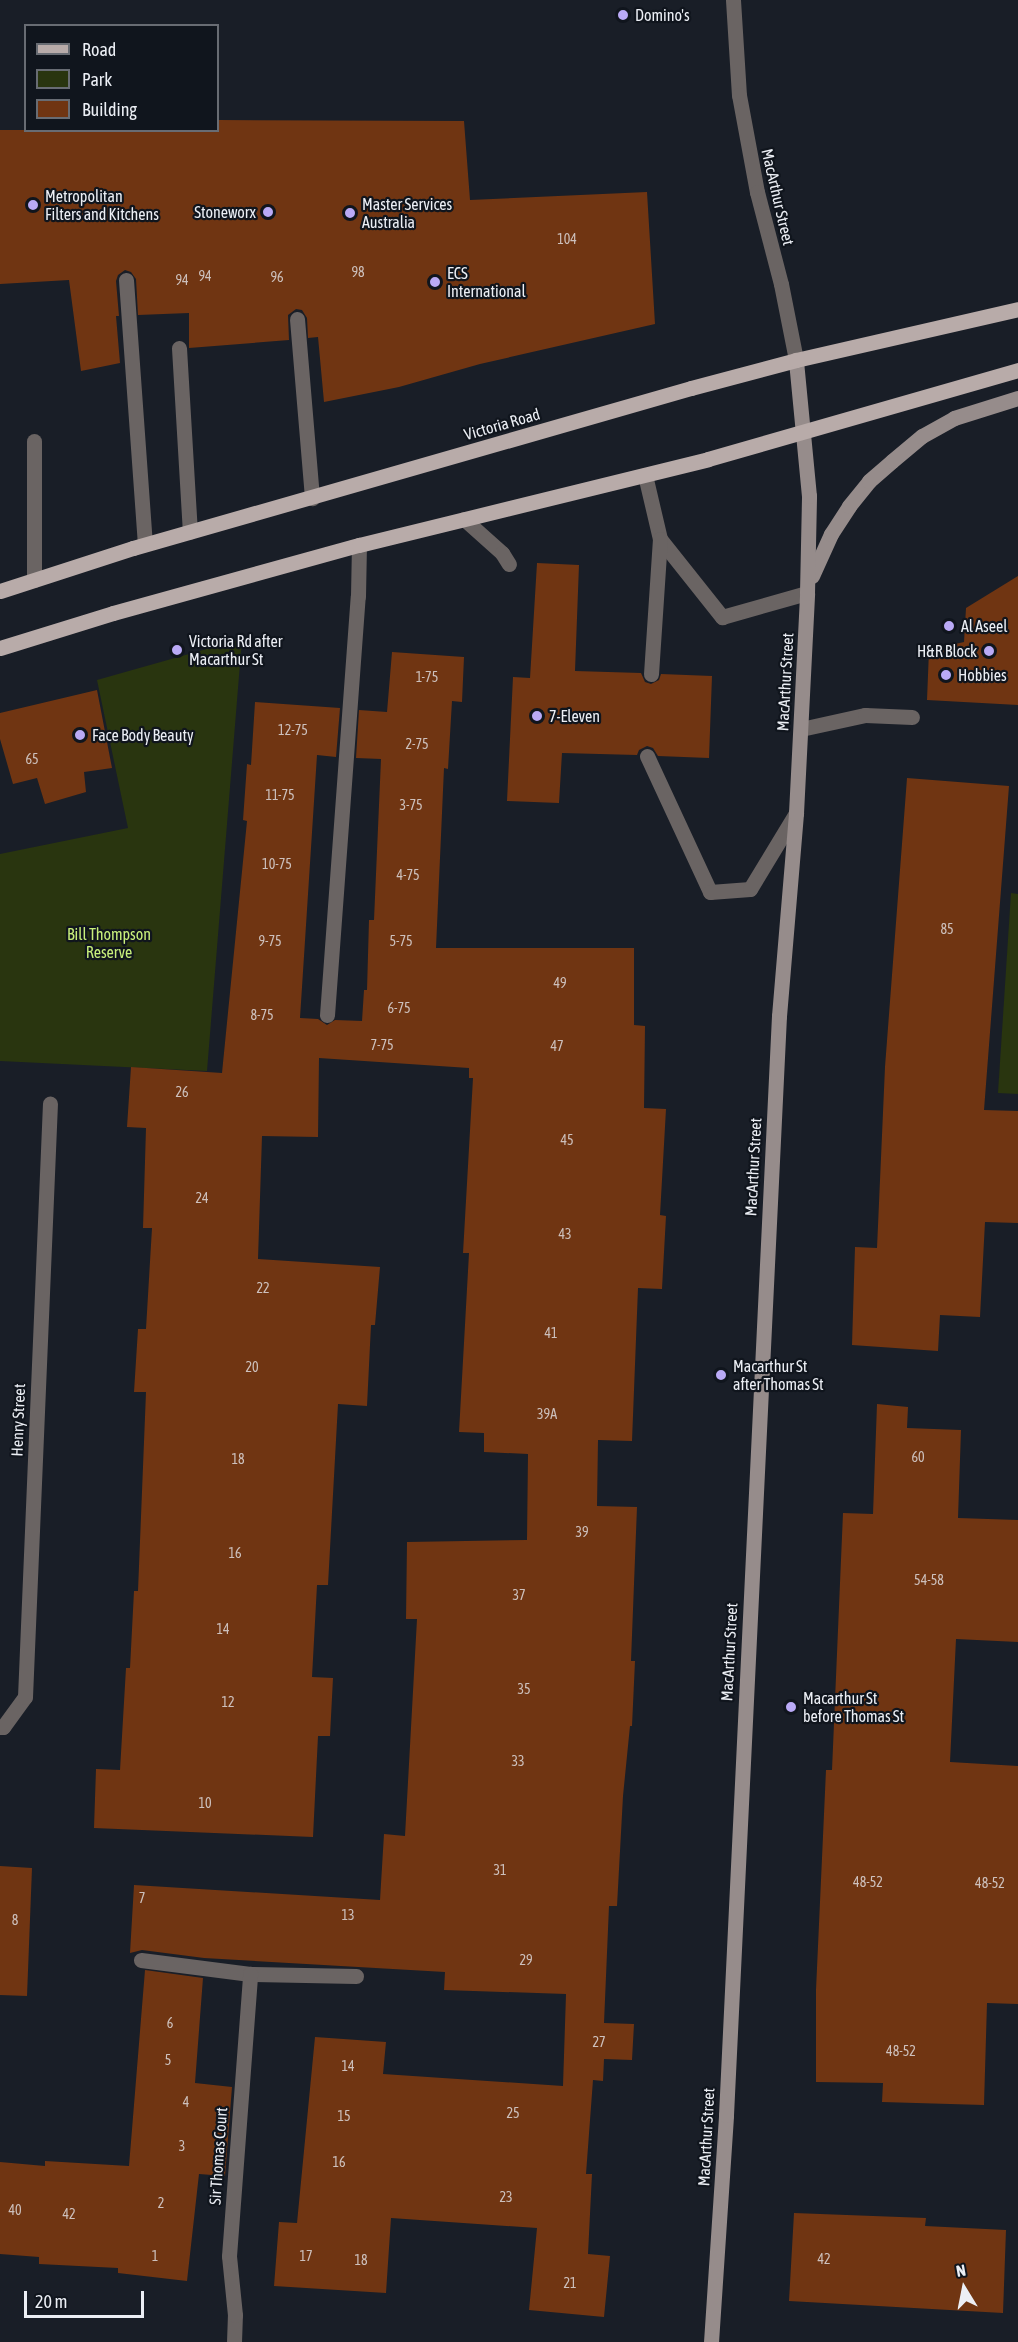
<!DOCTYPE html>
<style>
body{margin:0}
#map{position:relative;width:1018px;height:2342px;overflow:hidden;background:#191e27;font-family:"Asap Condensed",sans-serif}
div>[style]{position:absolute}
.green>*{inset:0;background:#29350f}
.building>*{inset:0;background:#703512}
.service>*{height:15px;margin:-7.5px;padding:0 7.5px;transform-origin:7.5px;border-radius:7.5px;background:#6a6463}
.minor>*{height:15px;margin:-7.5px;padding:0 7.5px;transform-origin:7.5px;border-radius:7.5px;background:#6a6463}
.tertiary>*{height:15px;margin:-7.5px;padding:0 7.5px;transform-origin:7.5px;border-radius:7.5px;background:#6a6463}
.secondary>*{height:15px;margin:-7.5px;padding:0 7.5px;transform-origin:7.5px;border-radius:7.5px;background:#968c8b}
.primary>*{height:15px;margin:-7.5px;padding:0 7.5px;transform-origin:7.5px;border-radius:7.5px;background:#b8aba9}
.dots>*{width:16px;height:16px;translate:-50% -50%;box-sizing:border-box;border:3px solid #10151d;border-radius:50%}
span{translate:-50% -50%;white-space:nowrap;text-align:center;line-height:1.15;-webkit-text-stroke:4.5px #10151d;paint-order:stroke}
.number-label{font-size:14px;color:#cdc0bc}
.number-label span{-webkit-text-stroke-width:0}
.poi-label{font-size:16px;color:#eceff5}
.left{translate:0 -50%;text-align:left}
.right{translate:-100% -50%;text-align:right}
.street-label{font-size:16px;color:#eceff5}
.park-label{font-size:16px;color:#c8ef7b}
.legend{position:absolute;left:24px;top:24px;width:195px;height:108px;box-sizing:border-box;background:#10151d;border:2px solid #686c73;margin:0;padding:8px 10px;list-style:none;font-size:18px;color:#eceff5}
.legend li{display:flex;align-items:center;gap:12px;height:30px}
.legend b{width:30px;border:2px solid #686c73}
.north{position:absolute;left:934px;top:2258px;width:60px;height:60px;-webkit-text-stroke:4px #10151d;paint-order:stroke;rotate:350deg;font-size:16px;font-weight:700;line-height:24px;text-align:center;color:#eceff5}
.north::after{content:'';display:block;margin:auto;width:21px;height:27px;background:#eceff5;clip-path:polygon(50% 0,100% 100%,50% 72%,0 100%)}
.scale{position:absolute;left:24px;top:2291px;width:120px;height:27px;box-sizing:border-box;border:3px solid #eceff5;border-top:0;padding-left:8px;font-size:18px;line-height:21px;white-space:nowrap;color:#eceff5;-webkit-text-stroke:4px #10151d;paint-order:stroke}
</style>
<div id="map">
<div class="green">
<div style="clip-path:polygon(242px 639px,207px 1071px,0 1061px,0 854px,128px 828px,97px 680px)"></div>
<div style="clip-path:polygon(1011px 893px,1018px 894px,1018px 1094px,998px 1093px)"></div>
</div>
<div class="building">
<div style="clip-path:polygon(218px 120px,464px 121px,470px 200px,647px 192px,655px 324px,480px 364px,399px 387px,324px 402px,318px 337px,308px 338px,307px 318px,302px 310px,296px 309px,288px 315px,289px 340px,189px 348px,189px 313px,138px 315px,136px 279px,131px 272px,125px 270px,118px 275px,116px 281px,119px 316px,116px 316px,120px 363px,81px 371px,69px 280px,0 284px,0 130px,218px 130px)"></div>
<div style="clip-path:polygon(537px 563px,579px 565px,575px 671px,641px 673px,645px 682px,651px 684px,659px 680px,661px 674px,712px 676px,709px 758px,658px 756px,653px 748px,647px 746px,639px 750px,637px 755px,562px 753px,559px 803px,507px 801px,513px 677px,530px 678px)"></div>
<div style="clip-path:polygon(1018px 576px,1018px 705px,927px 700px,929px 650px,964px 642px,966px 608px)"></div>
<div style="clip-path:polygon(392px 652px,464px 657px,462px 702px,452px 701px,448px 769px,444px 768px,436px 948px,634px 948px,634px 1025px,645px 1026px,644px 1108px,666px 1109px,660px 1215px,666px 1216px,662px 1289px,638px 1288px,632px 1441px,598px 1440px,597px 1506px,637px 1507px,631px 1661px,635px 1661px,632px 1726px,630px 1726px,623px 1796px,617px 1906px,609px 1906px,604px 2023px,634px 2024px,632px 2060px,604px 2059px,603px 2081px,593px 2080px,586px 2174px,592px 2174px,588px 2254px,610px 2256px,604px 2317px,529px 2310px,537px 2228px,391px 2218px,386px 2293px,274px 2286px,279px 2222px,297px 2223px,315px 2037px,386px 2042px,383px 2074px,563px 2086px,566px 1994px,444px 1990px,445px 1972px,204px 1958px,142px 1950px,130px 1953px,134px 1885px,380px 1900px,384px 1834px,405px 1836px,417px 1619px,406px 1619px,407px 1542px,527px 1540px,528px 1454px,484px 1452px,484px 1433px,459px 1432px,469px 1253px,463px 1253px,473px 1078px,469px 1078px,469px 1068px,319px 1058px,318px 1137px,262px 1136px,258px 1259px,380px 1267px,375px 1325px,371px 1325px,367px 1406px,338px 1404px,328px 1585px,317px 1585px,312px 1677px,333px 1678px,330px 1736px,318px 1736px,313px 1837px,94px 1828px,96px 1769px,120px 1770px,126px 1668px,130px 1668px,134px 1591px,138px 1591px,146px 1392px,134px 1392px,138px 1329px,146px 1329px,152px 1228px,143px 1228px,146px 1128px,127px 1127px,131px 1067px,222px 1073px,247px 821px,243px 820px,247px 764px,251px 765px,255px 702px,340px 708px,336px 757px,317px 755px,300px 1018px,318px 1019px,327px 1025px,335px 1020px,362px 1021px,364px 990px,367px 990px,369px 920px,374px 920px,381px 759px,356px 758px,359px 710px,387px 712px)"></div>
<div style="clip-path:polygon(97px 690px,112px 768px,84px 772px,86px 792px,45px 804px,37px 778px,13px 784px,0 739px,0 713px)"></div>
<div style="clip-path:polygon(907px 778px,1009px 786px,984px 1110px,1018px 1111px,1018px 1223px,985px 1222px,980px 1317px,940px 1315px,938px 1351px,852px 1345px,855px 1247px,877px 1248px,885px 1067px)"></div>
<div style="clip-path:polygon(877px 1404px,908px 1407px,907px 1428px,961px 1430px,958px 1518px,1018px 1520px,1018px 1642px,956px 1639px,950px 1762px,1018px 1766px,1018px 2004px,987px 2003px,984px 2105px,882px 2102px,883px 2083px,816px 2082px,816px 1990px,826px 1770px,832px 1770px,843px 1513px,873px 1514px)"></div>
<div style="clip-path:polygon(0 1866px,32px 1868px,27px 1996px,0 1995px)"></div>
<div style="clip-path:polygon(145px 1970px,203px 1978px,195px 2083px,232px 2087px,225px 2176px,199px 2174px,187px 2281px,118px 2273px,118px 2268px,39px 2264px,39px 2257px,0 2254px,0 2162px,45px 2166px,45px 2161px,129px 2166px)"></div>
<div style="clip-path:polygon(794px 2213px,926px 2218px,925px 2226px,1006px 2230px,1003px 2313px,789px 2301px)"></div>
</div>
<div class="service">
<div style="left:126px;top:280px;width:265px;rotate:85.9deg"></div>
<div style="left:297px;top:319px;width:180px;rotate:85.2deg"></div>
<div style="left:179px;top:348px;width:184px;rotate:86.6deg"></div>
<div style="left:34px;top:441px;width:139px;rotate:90deg"></div>
<div style="left:645px;top:475px;width:66px;rotate:76.8deg"></div>
<div style="left:660px;top:539px;width:100px;rotate:51.5deg"></div>
<div style="left:722px;top:617px;width:88px;rotate:-15.8deg"></div>
<div style="left:464px;top:519px;width:51px;rotate:41.8deg"></div>
<div style="left:502px;top:553px;width:13px;rotate:58deg"></div>
<div style="left:651px;top:674px;width:135px;rotate:-86.2deg"></div>
<div style="left:801px;top:729px;width:66px;rotate:-12.3deg"></div>
<div style="left:865px;top:715px;width:47px;rotate:2.4deg"></div>
<div style="left:647px;top:756px;width:150px;rotate:65.1deg"></div>
<div style="left:710px;top:892px;width:40px;rotate:-4.3deg"></div>
<div style="left:750px;top:889px;width:89px;rotate:-58.8deg"></div>
<div style="left:327px;top:1015px;width:420px;rotate:-85.8deg"></div>
<div style="left:358px;top:596px;width:51px;rotate:-88.9deg"></div>
<div style="left:141px;top:1960px;width:110px;rotate:7.3deg"></div>
<div style="left:250px;top:1974px;width:106px;rotate:1.1deg"></div>
<div style="left:234px;top:2342px;width:27px;rotate:-88deg"></div>
<div style="left:235px;top:2315px;width:59px;rotate:-95.8deg"></div>
<div style="left:229px;top:2256px;width:283px;rotate:-85.7deg"></div>
</div>
<div class="minor">
<div style="left:0;top:1727px;width:3px"></div>
<div style="left:3px;top:1727px;width:37px;rotate:-54deg"></div>
<div style="left:25px;top:1697px;width:594px;rotate:-87.59deg"></div>
</div>
<div class="tertiary">
<div style="left:733px;top:0;width:95px;rotate:86.4deg"></div>
<div style="left:739px;top:95px;width:99px;rotate:79.5deg"></div>
<div style="left:757px;top:192px;width:95px;rotate:75.4deg"></div>
<div style="left:781px;top:284px;width:77px;rotate:78.8deg"></div>
</div>
<div class="secondary">
<div style="left:812px;top:576px;width:46px;rotate:-65.7deg"></div>
<div style="left:831px;top:534px;width:33px;rotate:-57deg"></div>
<div style="left:849px;top:506px;width:32px;rotate:-51deg"></div>
<div style="left:869px;top:481px;width:30px;rotate:-41deg"></div>
<div style="left:892px;top:461px;width:39px;rotate:-40deg"></div>
<div style="left:922px;top:436px;width:37px;rotate:-29deg"></div>
<div style="left:954px;top:418px;width:67px;rotate:-17.4deg"></div>
<div style="left:711px;top:2342px;width:227px;rotate:-86.2deg"></div>
<div style="left:726px;top:2115px;width:1100px;rotate:-87.24deg"></div>
<div style="left:779px;top:1016px;width:204px;rotate:-85.2deg"></div>
<div style="left:796px;top:813px;width:220px;rotate:-87.1deg"></div>
<div style="left:807px;top:593px;width:97px;rotate:-88.8deg"></div>
<div style="left:809px;top:496px;width:137px;rotate:-95.5deg"></div>
</div>
<div class="primary">
<div style="left:0;top:591px;width:140px;rotate:-17.9deg"></div>
<div style="left:133px;top:548px;width:580px;rotate:-16deg"></div>
<div style="left:691px;top:388px;width:109px;rotate:-14.9deg"></div>
<div style="left:796px;top:360px;width:228px;rotate:-12.9deg"></div>
<div style="left:0;top:648px;width:118px;rotate:-17.2deg"></div>
<div style="left:113px;top:613px;width:255px;rotate:-15.5deg"></div>
<div style="left:359px;top:545px;width:359px;rotate:-13.8deg"></div>
<div style="left:708px;top:459px;width:323px;rotate:-16deg"></div>
</div>
<div class="dots">
<div style="left:623px;top:15px;background:#baaaf6"></div>
<div style="left:33px;top:205px;background:#baaaf6"></div>
<div style="left:268px;top:212px;background:#baaaf6"></div>
<div style="left:350px;top:213px;background:#baaaf6"></div>
<div style="left:435px;top:282px;background:#baaaf6"></div>
<div style="left:949px;top:626px;background:#baaaf6"></div>
<div style="left:177px;top:650px;background:#baaaf6"></div>
<div style="left:989px;top:651px;background:#baaaf6"></div>
<div style="left:946px;top:675px;background:#baaaf6"></div>
<div style="left:537px;top:716px;background:#baaaf6"></div>
<div style="left:80px;top:735px;background:#baaaf6"></div>
<div style="left:721px;top:1375px;background:#baaaf6"></div>
<div style="left:791px;top:1707px;background:#baaaf6"></div>
</div>
<div class="number-label">
<span style="left:567px;top:239px">104</span>
<span style="left:358px;top:272px">98</span>
<span style="left:205px;top:276px">94</span>
<span style="left:277px;top:277px">96</span>
<span style="left:182px;top:280px">94</span>
<span style="left:427px;top:677px">1-75</span>
<span style="left:293px;top:730px">12-75</span>
<span style="left:417px;top:744px">2-75</span>
<span style="left:32px;top:759px">65</span>
<span style="left:280px;top:795px">11-75</span>
<span style="left:411px;top:805px">3-75</span>
<span style="left:277px;top:864px">10-75</span>
<span style="left:408px;top:875px">4-75</span>
<span style="left:947px;top:929px">85</span>
<span style="left:270px;top:941px">9-75</span>
<span style="left:401px;top:941px">5-75</span>
<span style="left:560px;top:983px">49</span>
<span style="left:399px;top:1008px">6-75</span>
<span style="left:262px;top:1015px">8-75</span>
<span style="left:382px;top:1045px">7-75</span>
<span style="left:557px;top:1046px">47</span>
<span style="left:182px;top:1092px">26</span>
<span style="left:567px;top:1140px">45</span>
<span style="left:202px;top:1198px">24</span>
<span style="left:565px;top:1234px">43</span>
<span style="left:263px;top:1288px">22</span>
<span style="left:551px;top:1333px">41</span>
<span style="left:252px;top:1367px">20</span>
<span style="left:547px;top:1414px">39A</span>
<span style="left:918px;top:1457px">60</span>
<span style="left:238px;top:1459px">18</span>
<span style="left:582px;top:1532px">39</span>
<span style="left:235px;top:1553px">16</span>
<span style="left:929px;top:1580px">54-58</span>
<span style="left:519px;top:1595px">37</span>
<span style="left:223px;top:1629px">14</span>
<span style="left:524px;top:1689px">35</span>
<span style="left:228px;top:1702px">12</span>
<span style="left:518px;top:1761px">33</span>
<span style="left:205px;top:1803px">10</span>
<span style="left:500px;top:1870px">31</span>
<span style="left:868px;top:1882px">48-52</span>
<span style="left:990px;top:1883px">48-52</span>
<span style="left:142px;top:1898px">7</span>
<span style="left:348px;top:1915px">13</span>
<span style="left:15px;top:1920px">8</span>
<span style="left:526px;top:1960px">29</span>
<span style="left:170px;top:2023px">6</span>
<span style="left:599px;top:2042px">27</span>
<span style="left:901px;top:2051px">48-52</span>
<span style="left:168px;top:2060px">5</span>
<span style="left:348px;top:2066px">14</span>
<span style="left:186px;top:2102px">4</span>
<span style="left:513px;top:2113px">25</span>
<span style="left:344px;top:2116px">15</span>
<span style="left:182px;top:2146px">3</span>
<span style="left:339px;top:2162px">16</span>
<span style="left:506px;top:2197px">23</span>
<span style="left:161px;top:2203px">2</span>
<span style="left:15px;top:2210px">40</span>
<span style="left:69px;top:2214px">42</span>
<span style="left:155px;top:2256px">1</span>
<span style="left:306px;top:2256px">17</span>
<span style="left:824px;top:2259px">42</span>
<span style="left:361px;top:2260px">18</span>
<span style="left:570px;top:2283px">21</span>
</div>
<div class="poi-label">
<span class="left" style="left:635px;top:15px">Domino's</span>
<span class="left" style="left:45px;top:205px">Metropolitan<br>Filters and Kitchens</span>
<span class="left" style="left:362px;top:213px">Master Services<br>Australia</span>
<span class="right" style="left:256px;top:212px">Stoneworx</span>
<span class="left" style="left:447px;top:282px">ECS<br>International</span>
<span class="left" style="left:961px;top:626px">Al Aseel</span>
<span class="left" style="left:189px;top:650px">Victoria Rd after<br>Macarthur St</span>
<span class="right" style="left:977px;top:651px">H&amp;R Block</span>
<span class="left" style="left:958px;top:675px">Hobbies</span>
<span class="left" style="left:549px;top:716px">7-Eleven</span>
<span class="left" style="left:92px;top:735px">Face Body Beauty</span>
<span class="left" style="left:733px;top:1375px">Macarthur St<br>after Thomas St</span>
<span class="left" style="left:803px;top:1707px">Macarthur St<br>before Thomas St</span>
</div>
<div class="street-label">
<span style="left:778px;top:197px;rotate:77deg">MacArthur Street</span>
<span style="left:502px;top:424px;rotate:-16deg">Victoria Road</span>
<span style="left:785px;top:682px;rotate:-87deg">MacArthur Street</span>
<span style="left:753px;top:1167px;rotate:-87deg">MacArthur Street</span>
<span style="left:18px;top:1420px;rotate:-88deg">Henry Street</span>
<span style="left:729px;top:1652px;rotate:-87deg">MacArthur Street</span>
<span style="left:706px;top:2137px;rotate:-87deg">MacArthur Street</span>
<span style="left:218px;top:2156px;rotate:-86deg">Sir Thomas Court</span>
</div>
<div class="park-label">
<span style="left:109px;top:943px">Bill Thompson<br>Reserve</span>
</div>
<ul class="legend">
<li><b style="height:8px;background:#b8aba9"></b>Road</li>
<li><b style="height:16px;background:#29350f"></b>Park</li>
<li><b style="height:16px;background:#703512"></b>Building</li>
</ul>
<div class="north">N</div>
<div class="scale">20 m</div>
</div>
